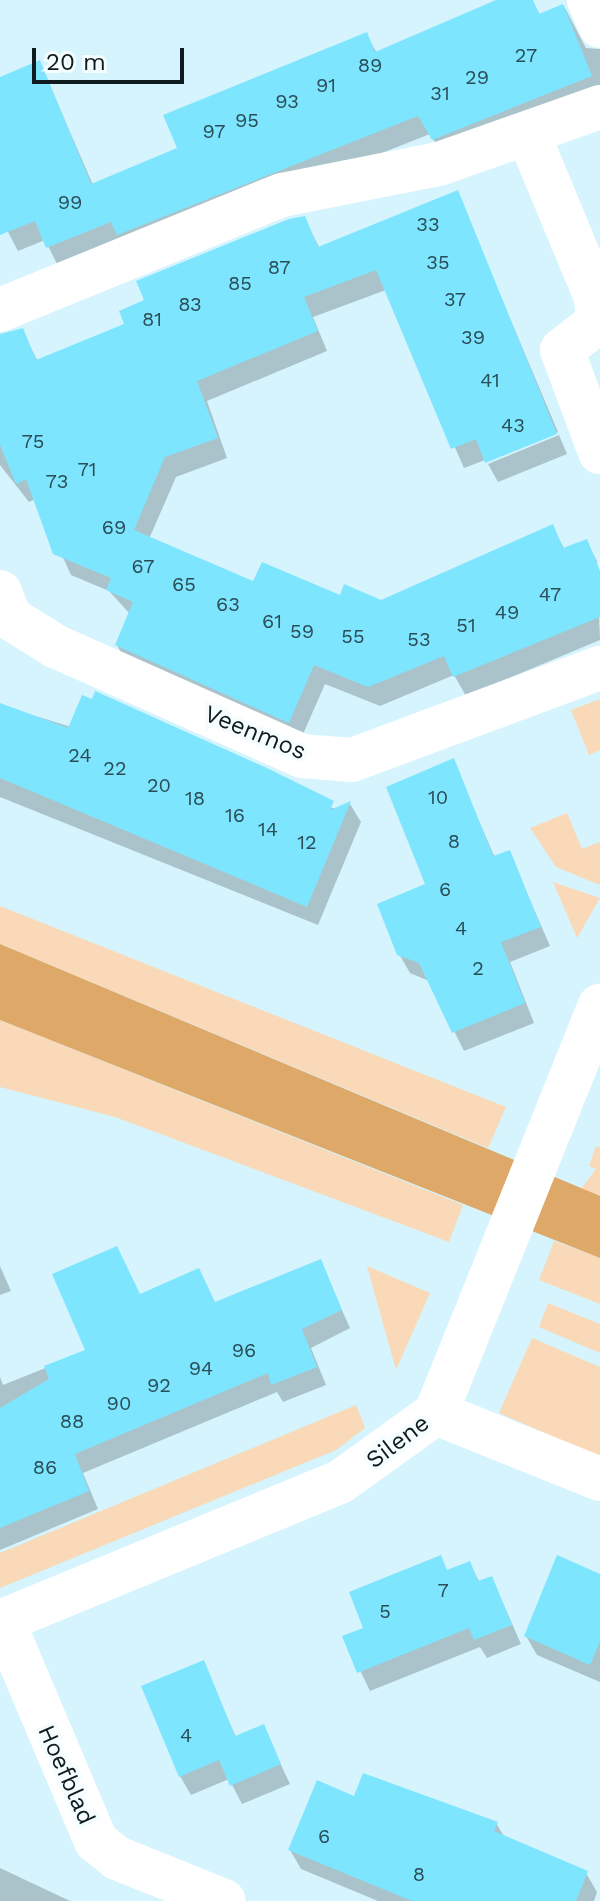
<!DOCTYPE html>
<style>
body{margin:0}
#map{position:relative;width:600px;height:1901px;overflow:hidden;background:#d5f4fd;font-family:"Work Sans",sans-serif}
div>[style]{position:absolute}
.green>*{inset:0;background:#f9d9b7}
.water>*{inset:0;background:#dea869}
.shadow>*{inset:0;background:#0003}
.building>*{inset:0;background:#7ee5fe}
.minor>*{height:44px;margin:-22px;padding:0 22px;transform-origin:22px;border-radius:22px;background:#fff}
.tertiary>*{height:44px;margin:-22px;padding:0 22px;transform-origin:22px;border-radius:22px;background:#fff}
span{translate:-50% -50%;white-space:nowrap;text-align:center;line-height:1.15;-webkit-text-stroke:8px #f5fdff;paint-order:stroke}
.number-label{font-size:20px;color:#2a4e58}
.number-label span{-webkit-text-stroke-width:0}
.street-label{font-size:24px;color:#0e1c20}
.scale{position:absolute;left:32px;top:48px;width:152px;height:36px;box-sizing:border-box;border:4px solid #0e1c20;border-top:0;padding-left:10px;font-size:24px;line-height:28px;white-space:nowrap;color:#0e1c20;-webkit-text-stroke:6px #f5fdff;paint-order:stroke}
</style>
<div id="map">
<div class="green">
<div style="clip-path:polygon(600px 699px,600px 750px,589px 755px,571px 710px)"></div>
<div style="clip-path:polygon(567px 813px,582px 849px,600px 842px,600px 885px,556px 867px,530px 828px)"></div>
<div style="clip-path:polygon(553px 882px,600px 898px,577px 938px)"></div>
<div style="clip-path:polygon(0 906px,506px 1107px,488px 1148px,0 944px)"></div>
<div style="clip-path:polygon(0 1020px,463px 1205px,449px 1242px,115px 1117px,0 1087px)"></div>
<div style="clip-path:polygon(596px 1146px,600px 1147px,600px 1196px,580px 1190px,596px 1169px,589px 1166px)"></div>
<div style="clip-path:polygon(554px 1241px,600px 1258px,600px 1304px,539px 1280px)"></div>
<div style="clip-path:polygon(367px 1266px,430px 1293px,396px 1370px)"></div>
<div style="clip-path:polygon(548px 1303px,600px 1324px,600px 1353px,539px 1327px)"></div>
<div style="clip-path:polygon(532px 1338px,600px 1367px,600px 1457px,499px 1413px)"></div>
<div style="clip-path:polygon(356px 1405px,365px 1428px,336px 1450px,0 1588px,0 1553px)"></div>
</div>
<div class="water">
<div style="clip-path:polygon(0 944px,600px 1196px,600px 1258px,0 1020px)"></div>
</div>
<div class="shadow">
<div style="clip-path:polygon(507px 0,532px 0,540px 15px,564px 6px,586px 48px,600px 49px,600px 96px,445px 158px,430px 134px,129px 253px,58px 266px,45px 240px,18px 251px,8px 232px,0 213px,0 79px,40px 63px,93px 185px,179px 149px,366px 34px,377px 53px)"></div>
<div style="clip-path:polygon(457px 193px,558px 432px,464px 468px,386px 290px,313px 317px,327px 351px,207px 401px,227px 458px,176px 477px,149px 539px,254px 583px,381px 602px,552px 526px,565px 550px,586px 541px,597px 561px,600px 640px,466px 696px,454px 675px,380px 706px,325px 684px,300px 741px,128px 665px,117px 645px,130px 614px,109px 591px,71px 575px,36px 499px,29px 502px,0 465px,0 348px,26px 338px,38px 362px,127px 325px,304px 218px,320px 249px)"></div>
<div style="clip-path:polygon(559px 435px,567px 454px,498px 482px,488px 464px)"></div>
<div style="clip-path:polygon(0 705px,336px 809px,350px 804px,361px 822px,318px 925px,0 797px)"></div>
<div style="clip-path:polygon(453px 761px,495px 858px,509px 852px,550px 946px,510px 962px,534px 1023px,464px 1051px,429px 981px,410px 973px,399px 954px,428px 885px)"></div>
<div style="clip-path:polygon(320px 1261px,350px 1328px,311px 1348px,326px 1385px,283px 1402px,277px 1392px,83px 1473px,98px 1509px,0 1550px,0 1377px,3px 1385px,88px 1351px,140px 1296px,216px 1303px)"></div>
<div style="clip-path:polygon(0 1266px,11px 1291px,0 1295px)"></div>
<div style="clip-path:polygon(440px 1558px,448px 1572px,470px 1564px,480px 1583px,492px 1578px,521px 1644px,487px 1658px,480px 1647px,370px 1691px,344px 1637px,366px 1629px)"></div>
<div style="clip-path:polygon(600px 1576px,600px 1682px,537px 1655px,526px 1636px)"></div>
<div style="clip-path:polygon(203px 1663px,236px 1737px,263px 1727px,290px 1784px,242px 1804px,229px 1779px,191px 1795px,180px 1776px)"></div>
<div style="clip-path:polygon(356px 1798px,496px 1823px,505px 1838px,586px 1873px,597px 1892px,594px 1901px,378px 1901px,301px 1869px,290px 1850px)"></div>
<div style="clip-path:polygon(0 1868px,70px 1901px,0 1901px)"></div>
</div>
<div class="building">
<div style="clip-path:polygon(496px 0,533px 0,539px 14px,563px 4px,592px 76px,432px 140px,418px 116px,117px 235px,111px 222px,46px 248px,35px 221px,0 235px,0 77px,40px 60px,91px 184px,177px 148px,163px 115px,367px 32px,375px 52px)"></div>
<div style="clip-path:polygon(458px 190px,557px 434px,485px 463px,476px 439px,451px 449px,376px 270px,304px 297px,318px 331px,197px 381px,218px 438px,165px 457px,134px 530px,253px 581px,262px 562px,340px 595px,344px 584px,381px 600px,553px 524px,563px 548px,587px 539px,600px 571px,600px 617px,453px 677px,444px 656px,368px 687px,314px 665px,289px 723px,115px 645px,133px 602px,106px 590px,111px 578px,53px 554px,26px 479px,16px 484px,0 445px,0 334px,23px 328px,36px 360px,124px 324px,119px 311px,144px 300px,136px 281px,289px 219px,305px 216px,318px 247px)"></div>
<div style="clip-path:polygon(95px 691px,269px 769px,334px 801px,330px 810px,351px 801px,307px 907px,0 778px,0 703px,68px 728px,82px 695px,92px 699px)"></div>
<div style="clip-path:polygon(454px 758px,493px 856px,510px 850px,541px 927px,501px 942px,525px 1003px,452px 1033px,419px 963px,397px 955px,377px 904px,425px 884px,386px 787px)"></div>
<div style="clip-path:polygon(117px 1246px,140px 1294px,199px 1268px,215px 1302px,321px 1259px,342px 1310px,302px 1329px,317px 1367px,271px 1385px,268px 1373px,75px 1454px,89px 1491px,0 1528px,0 1408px,49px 1379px,44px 1366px,85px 1350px,52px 1274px)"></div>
<div style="clip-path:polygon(441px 1555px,447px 1570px,470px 1561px,478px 1581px,492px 1576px,512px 1625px,474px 1640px,469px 1628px,357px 1673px,342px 1636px,363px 1628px,349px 1592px)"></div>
<div style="clip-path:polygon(557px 1555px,600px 1574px,600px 1641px,590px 1665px,524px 1636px)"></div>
<div style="clip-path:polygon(204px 1660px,235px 1736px,264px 1724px,281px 1764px,230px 1786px,219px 1760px,179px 1777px,141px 1686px)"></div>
<div style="clip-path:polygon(363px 1773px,498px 1822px,494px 1831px,588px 1871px,576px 1901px,412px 1901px,288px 1850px,317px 1780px,354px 1796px)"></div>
</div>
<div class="minor">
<div style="left:589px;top:0;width:28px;rotate:67deg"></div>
<div style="left:529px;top:136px;width:172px;rotate:67.5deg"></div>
<div style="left:595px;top:295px;width:26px;rotate:81deg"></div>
<div style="left:599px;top:321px;width:47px;rotate:141.9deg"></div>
<div style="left:562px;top:350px;width:109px;rotate:69.6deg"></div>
<div style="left:0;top:310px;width:305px;rotate:-22.2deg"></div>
<div style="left:282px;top:195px;width:160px;rotate:-11.2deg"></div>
<div style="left:439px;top:164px;width:171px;rotate:-19.5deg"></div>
<div style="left:0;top:592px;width:28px;rotate:69deg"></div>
<div style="left:10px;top:618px;width:53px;rotate:31.9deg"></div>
<div style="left:55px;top:646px;width:270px;rotate:24deg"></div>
<div style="left:302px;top:756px;width:50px;rotate:4.6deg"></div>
<div style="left:352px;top:760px;width:265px;rotate:-20.4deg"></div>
<div style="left:436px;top:1413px;width:177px;rotate:21.9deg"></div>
<div style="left:3px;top:1621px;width:239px;rotate:67.1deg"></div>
<div style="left:96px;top:1841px;width:27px;rotate:39deg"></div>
<div style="left:117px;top:1858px;width:115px;rotate:21.9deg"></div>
</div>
<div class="tertiary">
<div style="left:0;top:1622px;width:368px;rotate:-22.4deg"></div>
<div style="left:340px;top:1482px;width:118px;rotate:-35.7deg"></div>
<div style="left:436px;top:1413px;width:439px;rotate:-68.1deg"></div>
</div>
<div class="number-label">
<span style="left:526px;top:55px">27</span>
<span style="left:370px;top:65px">89</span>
<span style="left:477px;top:77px">29</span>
<span style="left:326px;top:85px">91</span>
<span style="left:440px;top:93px">31</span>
<span style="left:287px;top:101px">93</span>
<span style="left:247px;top:120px">95</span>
<span style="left:214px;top:131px">97</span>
<span style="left:70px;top:202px">99</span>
<span style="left:428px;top:224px">33</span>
<span style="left:438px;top:262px">35</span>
<span style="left:279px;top:267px">87</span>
<span style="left:240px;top:283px">85</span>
<span style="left:455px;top:299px">37</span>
<span style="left:190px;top:304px">83</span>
<span style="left:152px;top:319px">81</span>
<span style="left:473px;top:337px">39</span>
<span style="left:490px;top:380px">41</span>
<span style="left:513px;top:425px">43</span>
<span style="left:33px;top:441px">75</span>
<span style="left:87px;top:469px">71</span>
<span style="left:57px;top:481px">73</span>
<span style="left:114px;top:527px">69</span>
<span style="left:143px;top:566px">67</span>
<span style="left:184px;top:584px">65</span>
<span style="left:550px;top:594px">47</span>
<span style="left:228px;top:604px">63</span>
<span style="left:507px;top:612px">49</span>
<span style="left:272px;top:621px">61</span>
<span style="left:466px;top:625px">51</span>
<span style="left:302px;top:631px">59</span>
<span style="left:353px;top:636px">55</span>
<span style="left:419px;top:639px">53</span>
<span style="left:80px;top:755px">24</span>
<span style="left:115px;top:768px">22</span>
<span style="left:159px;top:785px">20</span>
<span style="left:438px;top:797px">10</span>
<span style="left:195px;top:798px">18</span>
<span style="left:235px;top:815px">16</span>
<span style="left:268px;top:829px">14</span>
<span style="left:454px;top:841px">8</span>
<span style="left:307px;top:842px">12</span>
<span style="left:445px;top:889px">6</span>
<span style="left:461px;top:928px">4</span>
<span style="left:478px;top:968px">2</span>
<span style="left:244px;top:1350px">96</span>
<span style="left:201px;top:1368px">94</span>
<span style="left:159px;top:1385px">92</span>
<span style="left:119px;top:1403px">90</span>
<span style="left:72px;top:1421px">88</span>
<span style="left:45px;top:1467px">86</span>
<span style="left:443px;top:1590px">7</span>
<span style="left:385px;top:1611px">5</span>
<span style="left:186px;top:1735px">4</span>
<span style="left:324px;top:1836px">6</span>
<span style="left:419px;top:1874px">8</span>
</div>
<div class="street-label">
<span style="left:255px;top:733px;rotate:22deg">Veenmos</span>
<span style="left:398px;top:1442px;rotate:-37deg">Silene</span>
<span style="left:66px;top:1775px;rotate:66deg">Hoefblad</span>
</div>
<div class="scale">20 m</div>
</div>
